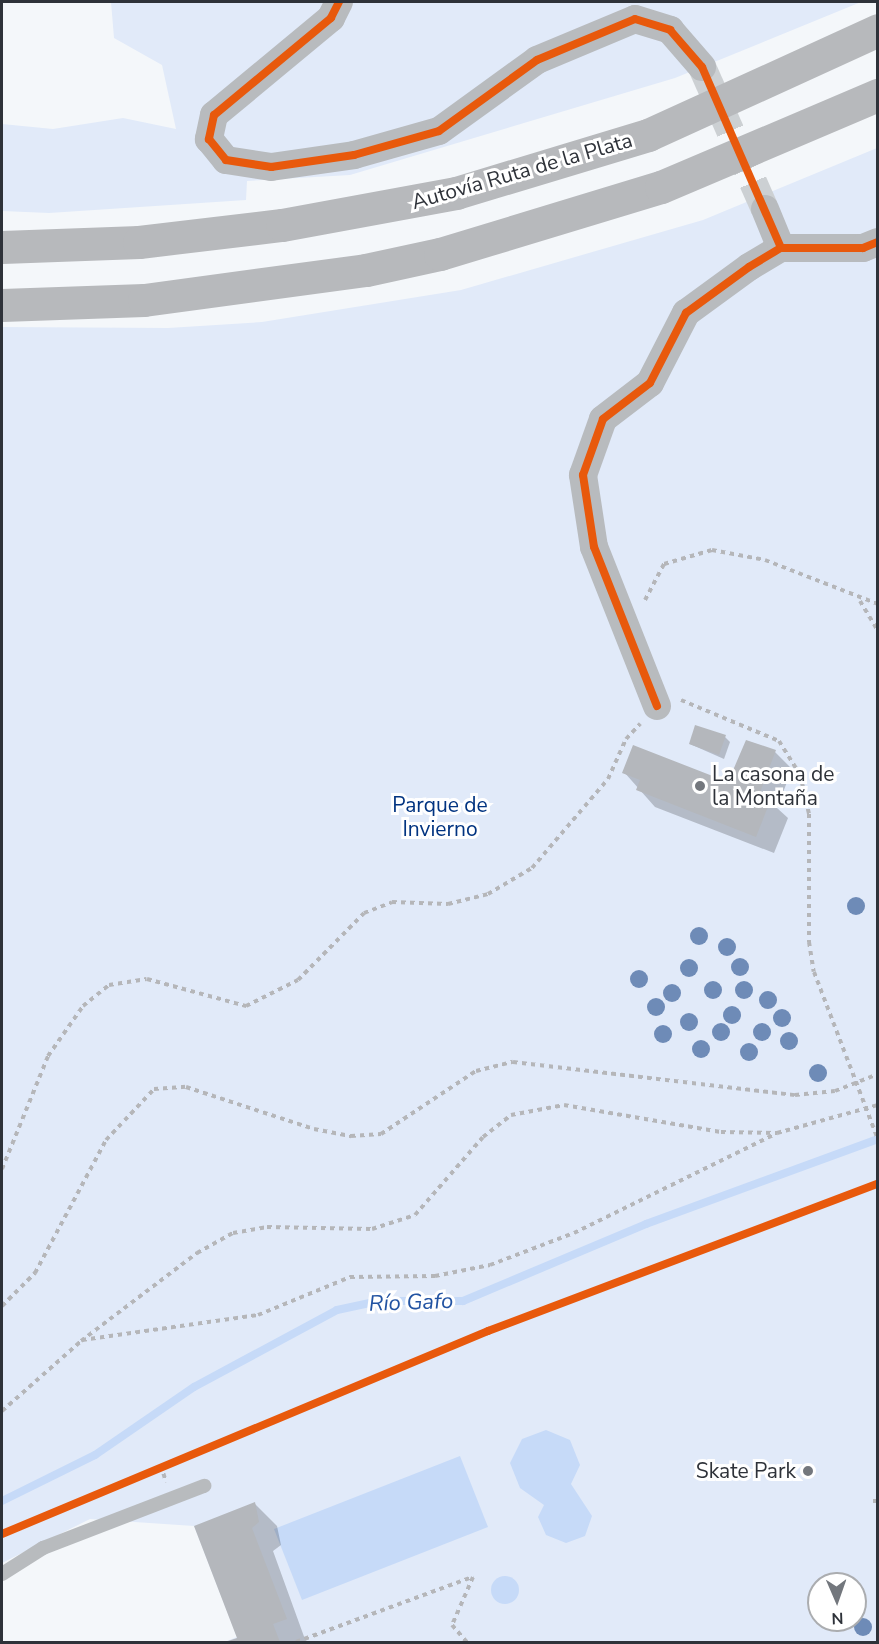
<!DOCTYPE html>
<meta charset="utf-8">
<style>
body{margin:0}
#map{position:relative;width:879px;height:1644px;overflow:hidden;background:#f4f7fa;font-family:"Nunito Sans",sans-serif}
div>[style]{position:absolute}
.green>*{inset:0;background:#e1eaf9}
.water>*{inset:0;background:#c6daf8}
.round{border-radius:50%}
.shadow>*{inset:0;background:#0003}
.stream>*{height:8px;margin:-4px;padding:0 4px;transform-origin:4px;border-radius:4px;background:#c6daf8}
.building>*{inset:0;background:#b4b7bc}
.street-tunnel>*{height:28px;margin-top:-14px;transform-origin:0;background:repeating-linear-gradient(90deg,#ccd0d3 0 28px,transparent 0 42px)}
.path>*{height:4px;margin-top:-2px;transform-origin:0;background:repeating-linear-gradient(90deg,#b5b6b9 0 4.5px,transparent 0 9px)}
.lane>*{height:14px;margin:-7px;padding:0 7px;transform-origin:7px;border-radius:7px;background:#b8bbbe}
.street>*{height:28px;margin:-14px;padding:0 14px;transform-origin:14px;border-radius:14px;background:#b8bbbe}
.highway>*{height:33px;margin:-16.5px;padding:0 16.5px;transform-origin:16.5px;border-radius:16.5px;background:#b7b9bc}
.cycleway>*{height:8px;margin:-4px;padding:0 4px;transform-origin:4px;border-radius:4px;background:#e8590c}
.trees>*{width:18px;height:18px;margin:-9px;border-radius:50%;background:#6e8bb7}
.dots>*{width:16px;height:16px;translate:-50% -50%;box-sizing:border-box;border:3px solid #fff;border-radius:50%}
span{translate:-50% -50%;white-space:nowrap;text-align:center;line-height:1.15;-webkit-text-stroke:6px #fff;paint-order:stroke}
.street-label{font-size:21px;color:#2e3239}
.poi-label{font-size:21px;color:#2e3239}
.left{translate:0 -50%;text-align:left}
.right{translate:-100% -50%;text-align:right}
.park-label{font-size:21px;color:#013380}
.water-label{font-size:22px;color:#2253a2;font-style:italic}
.frame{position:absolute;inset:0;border:3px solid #2e3239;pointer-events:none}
.north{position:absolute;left:807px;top:1572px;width:60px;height:60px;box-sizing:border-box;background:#fff;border:2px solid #abadb0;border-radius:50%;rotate:178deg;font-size:16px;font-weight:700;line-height:24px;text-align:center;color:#2e3239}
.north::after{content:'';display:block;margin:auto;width:21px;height:27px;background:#73777d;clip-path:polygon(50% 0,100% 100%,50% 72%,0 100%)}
</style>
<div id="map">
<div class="green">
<div style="clip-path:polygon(111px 2px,861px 2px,675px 78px,350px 175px,247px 181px,246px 200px,49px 213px,2px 211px,2px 124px,53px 129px,123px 118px,176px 129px,162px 65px,114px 38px)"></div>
<div style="clip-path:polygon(evenodd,877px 148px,877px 1642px,224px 1642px,237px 1637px,194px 1526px,90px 1519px,2px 1563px,2px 327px,168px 328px,262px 322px,461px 290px,703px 220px,877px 148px,819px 1584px,855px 1584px,855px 1620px,819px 1620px,819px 1584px)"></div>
</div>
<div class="water">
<div style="clip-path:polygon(546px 1430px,570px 1440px,580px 1465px,571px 1484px,592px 1516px,585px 1536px,566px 1543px,546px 1535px,538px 1517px,544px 1505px,520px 1488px,510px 1463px,522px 1439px)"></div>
<div style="clip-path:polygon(460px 1456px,488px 1527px,302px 1600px,274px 1529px)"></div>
<div class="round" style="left:491px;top:1576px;width:28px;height:28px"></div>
</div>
<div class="shadow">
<div style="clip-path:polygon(725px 737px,730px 742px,724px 759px,690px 744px)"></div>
<div style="clip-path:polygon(775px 752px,792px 769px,777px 808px,788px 818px,774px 853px,655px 807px,624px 772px,729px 784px)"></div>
<div style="clip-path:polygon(254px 1503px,277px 1526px,281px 1545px,273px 1551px,306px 1642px,228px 1642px,239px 1638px)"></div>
</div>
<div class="stream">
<div style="left:2px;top:1501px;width:104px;rotate:-26.3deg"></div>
<div style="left:95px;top:1455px;width:120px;rotate:-34.5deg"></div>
<div style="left:194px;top:1387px;width:162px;rotate:-28.3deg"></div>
<div style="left:337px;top:1310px;width:43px;rotate:-12.1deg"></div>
<div style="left:379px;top:1301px;width:84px"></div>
<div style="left:463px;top:1301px;width:199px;rotate:-22.8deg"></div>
<div style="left:646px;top:1224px;width:247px;rotate:-20.1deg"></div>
</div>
<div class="building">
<div style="clip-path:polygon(695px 725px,726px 735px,719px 755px,689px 744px)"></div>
<div style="clip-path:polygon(746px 740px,776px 750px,759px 795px,771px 799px,756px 837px,636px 790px,640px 780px,622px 773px,633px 745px,728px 782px)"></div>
<div style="clip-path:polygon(255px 1502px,259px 1522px,252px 1528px,287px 1619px,273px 1624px,280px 1642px,225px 1642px,237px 1638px,194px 1526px)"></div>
</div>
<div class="street-tunnel">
<div style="left:702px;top:67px;width:155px;rotate:66.1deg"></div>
</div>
<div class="path">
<div style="left:645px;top:600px;width:41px;rotate:-62.2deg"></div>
<div style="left:664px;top:564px;width:50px;rotate:-16.3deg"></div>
<div style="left:712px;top:550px;width:54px;rotate:10.7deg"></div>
<div style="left:765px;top:560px;width:121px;rotate:21.3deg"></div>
<div style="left:860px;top:601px;width:35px;rotate:59deg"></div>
<div style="left:681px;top:700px;width:106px;rotate:22.7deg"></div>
<div style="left:779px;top:741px;width:39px;rotate:58deg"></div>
<div style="left:800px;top:774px;width:41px;rotate:77.3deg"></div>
<div style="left:809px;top:814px;width:128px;rotate:90deg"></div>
<div style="left:809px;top:942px;width:30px;rotate:81deg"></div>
<div style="left:814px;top:972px;width:180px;rotate:69.1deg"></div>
<div style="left:2px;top:1169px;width:122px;rotate:-67.8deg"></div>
<div style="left:48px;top:1056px;width:61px;rotate:-55deg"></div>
<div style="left:83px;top:1006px;width:33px;rotate:-39deg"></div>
<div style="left:109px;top:985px;width:38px;rotate:-9deg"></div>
<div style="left:147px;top:979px;width:103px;rotate:15.3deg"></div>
<div style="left:246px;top:1006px;width:58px;rotate:-26.6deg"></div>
<div style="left:298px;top:980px;width:94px;rotate:-45.4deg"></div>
<div style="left:364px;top:913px;width:30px;rotate:-21deg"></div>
<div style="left:392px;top:902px;width:56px;rotate:2deg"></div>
<div style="left:448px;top:904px;width:41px;rotate:-14deg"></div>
<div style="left:488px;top:894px;width:51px;rotate:-30.6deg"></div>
<div style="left:532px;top:868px;width:117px;rotate:-49.5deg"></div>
<div style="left:608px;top:779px;width:44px;rotate:-65.8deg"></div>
<div style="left:626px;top:739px;width:21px;rotate:-47deg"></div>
<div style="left:2px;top:1306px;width:47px;rotate:-45deg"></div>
<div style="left:35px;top:1273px;width:151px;rotate:-61.9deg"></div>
<div style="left:106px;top:1140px;width:70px;rotate:-46.7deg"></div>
<div style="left:154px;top:1089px;width:32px;rotate:-4deg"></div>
<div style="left:186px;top:1087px;width:135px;rotate:18.2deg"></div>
<div style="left:314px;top:1129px;width:38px;rotate:11deg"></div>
<div style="left:351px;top:1136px;width:30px;rotate:-4deg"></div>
<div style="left:381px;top:1134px;width:114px;rotate:-33.6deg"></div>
<div style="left:476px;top:1071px;width:38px;rotate:-14deg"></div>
<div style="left:513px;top:1062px;width:284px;rotate:6.7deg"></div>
<div style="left:795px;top:1095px;width:40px;rotate:-5.7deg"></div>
<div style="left:835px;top:1091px;width:46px;rotate:-21.6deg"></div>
<div style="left:82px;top:1340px;width:178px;rotate:-8.1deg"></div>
<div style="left:258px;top:1315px;width:100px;rotate:-22.4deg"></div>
<div style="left:350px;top:1277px;width:85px;rotate:-0.7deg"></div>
<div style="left:435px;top:1276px;width:56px;rotate:-11.3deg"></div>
<div style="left:490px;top:1265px;width:90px;rotate:-20.9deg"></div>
<div style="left:574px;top:1233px;width:226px;rotate:-26.2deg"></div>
<div style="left:777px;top:1133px;width:105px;rotate:-15.5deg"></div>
<div style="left:2px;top:1411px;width:106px;rotate:-41.5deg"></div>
<div style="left:81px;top:1341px;width:146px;rotate:-37.2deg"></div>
<div style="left:197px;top:1253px;width:41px;rotate:-29.1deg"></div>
<div style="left:233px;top:1233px;width:35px;rotate:-10deg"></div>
<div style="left:267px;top:1227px;width:105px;rotate:1.1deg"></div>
<div style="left:372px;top:1229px;width:45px;rotate:-18deg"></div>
<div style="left:415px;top:1215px;width:103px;rotate:-48.9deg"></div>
<div style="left:483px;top:1137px;width:36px;rotate:-38deg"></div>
<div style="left:511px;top:1115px;width:54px;rotate:-10.7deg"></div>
<div style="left:564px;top:1105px;width:159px;rotate:9.8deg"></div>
<div style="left:721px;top:1132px;width:56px;rotate:1deg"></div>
<div style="left:161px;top:1465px;width:18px;rotate:74deg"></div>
<div style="left:873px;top:1501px;width:5px"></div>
<div style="left:296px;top:1642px;width:189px;rotate:-20.2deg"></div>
<div style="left:473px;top:1577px;width:52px;rotate:113.6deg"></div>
<div style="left:452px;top:1625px;width:23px;rotate:49deg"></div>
</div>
<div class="lane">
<div style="left:2px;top:1574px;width:49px;rotate:-32.4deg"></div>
<div style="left:43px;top:1548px;width:173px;rotate:-21.1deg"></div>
</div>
<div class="street">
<div style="left:339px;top:2px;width:18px;rotate:117deg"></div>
<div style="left:331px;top:18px;width:152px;rotate:140.3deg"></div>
<div style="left:214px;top:115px;width:25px;rotate:102deg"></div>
<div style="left:209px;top:139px;width:27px;rotate:51deg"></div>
<div style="left:226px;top:160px;width:46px;rotate:8.8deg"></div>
<div style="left:271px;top:167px;width:84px;rotate:-8.2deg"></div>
<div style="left:354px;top:155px;width:88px;rotate:-15.8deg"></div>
<div style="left:439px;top:131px;width:121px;rotate:-35.9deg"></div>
<div style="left:537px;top:60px;width:106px;rotate:-22.7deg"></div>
<div style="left:635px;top:19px;width:37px;rotate:17deg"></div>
<div style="left:670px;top:30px;width:49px;rotate:49.1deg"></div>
<div style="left:765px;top:209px;width:42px;rotate:67.7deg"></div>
<div style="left:657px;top:706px;width:171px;rotate:-111.6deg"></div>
<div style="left:594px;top:547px;width:73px;rotate:-98.7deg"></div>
<div style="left:583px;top:475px;width:59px;rotate:-70.3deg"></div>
<div style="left:603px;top:419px;width:59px;rotate:-37.5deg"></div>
<div style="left:650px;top:383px;width:79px;rotate:-62.8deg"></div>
<div style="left:686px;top:313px;width:78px;rotate:-36.1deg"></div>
<div style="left:749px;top:267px;width:37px;rotate:-31deg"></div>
<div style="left:781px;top:248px;width:82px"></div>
<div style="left:863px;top:248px;width:16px;rotate:-22deg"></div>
</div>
<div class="highway">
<div style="left:2px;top:247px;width:137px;rotate:-2.1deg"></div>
<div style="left:139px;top:242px;width:144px;rotate:-6.8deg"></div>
<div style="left:282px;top:225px;width:177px;rotate:-10.4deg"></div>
<div style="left:456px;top:193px;width:201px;rotate:-16.8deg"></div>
<div style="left:648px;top:135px;width:253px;rotate:-24.5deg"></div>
<div style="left:2px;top:305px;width:142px;rotate:-2deg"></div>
<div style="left:144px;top:300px;width:224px;rotate:-7.7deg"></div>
<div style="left:366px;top:270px;width:76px;rotate:-12.2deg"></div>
<div style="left:440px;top:254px;width:231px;rotate:-16.9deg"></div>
<div style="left:661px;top:187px;width:236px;rotate:-23deg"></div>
</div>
<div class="cycleway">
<div style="left:339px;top:2px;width:18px;rotate:117deg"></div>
<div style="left:331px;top:18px;width:152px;rotate:140.3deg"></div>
<div style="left:214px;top:115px;width:25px;rotate:102deg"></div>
<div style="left:209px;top:139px;width:27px;rotate:51deg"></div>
<div style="left:226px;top:160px;width:46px;rotate:8.8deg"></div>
<div style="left:271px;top:167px;width:84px;rotate:-8.2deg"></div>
<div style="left:354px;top:155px;width:88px;rotate:-15.8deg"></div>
<div style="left:439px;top:131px;width:121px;rotate:-35.9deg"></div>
<div style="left:537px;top:60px;width:106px;rotate:-22.7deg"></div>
<div style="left:635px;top:19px;width:37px;rotate:17deg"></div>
<div style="left:670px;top:30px;width:49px;rotate:49.1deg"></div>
<div style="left:702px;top:67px;width:197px;rotate:66.4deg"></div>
<div style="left:657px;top:706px;width:171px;rotate:-111.6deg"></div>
<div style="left:594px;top:547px;width:73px;rotate:-98.7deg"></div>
<div style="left:583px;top:475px;width:59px;rotate:-70.3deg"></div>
<div style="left:603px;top:419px;width:59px;rotate:-37.5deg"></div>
<div style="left:650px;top:383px;width:79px;rotate:-62.8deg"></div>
<div style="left:686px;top:313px;width:78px;rotate:-36.1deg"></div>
<div style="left:749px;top:267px;width:37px;rotate:-31deg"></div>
<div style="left:781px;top:248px;width:82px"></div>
<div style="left:863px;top:248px;width:16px;rotate:-22deg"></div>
<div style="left:2px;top:1534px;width:527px;rotate:-22.67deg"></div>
<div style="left:488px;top:1331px;width:417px;rotate:-20.7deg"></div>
</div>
<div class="trees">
<div style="left:856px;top:906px"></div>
<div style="left:699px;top:936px"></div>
<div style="left:727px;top:947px"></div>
<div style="left:740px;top:967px"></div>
<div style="left:689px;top:968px"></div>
<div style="left:639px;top:979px"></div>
<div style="left:713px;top:990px"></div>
<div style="left:744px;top:990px"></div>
<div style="left:672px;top:993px"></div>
<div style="left:768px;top:1000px"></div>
<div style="left:656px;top:1007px"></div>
<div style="left:732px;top:1015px"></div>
<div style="left:782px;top:1018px"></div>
<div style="left:689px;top:1022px"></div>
<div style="left:721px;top:1032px"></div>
<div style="left:762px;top:1032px"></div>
<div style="left:663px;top:1034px"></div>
<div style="left:789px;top:1041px"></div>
<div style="left:701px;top:1049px"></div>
<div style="left:749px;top:1052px"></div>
<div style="left:818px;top:1073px"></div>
<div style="left:863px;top:1627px"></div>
</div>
<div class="dots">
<div style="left:700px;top:786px;background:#73777d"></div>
<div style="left:808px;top:1471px;background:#73777d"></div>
</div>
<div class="street-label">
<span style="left:522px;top:171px;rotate:-16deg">Autovía Ruta de la Plata</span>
</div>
<div class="poi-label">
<span class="left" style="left:712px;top:786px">La casona de<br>la Montaña</span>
<span class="right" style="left:796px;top:1471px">Skate Park</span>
</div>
<div class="park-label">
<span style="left:440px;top:817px">Parque de<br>Invierno</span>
</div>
<div class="water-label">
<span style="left:411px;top:1303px;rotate:-2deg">Río Gafo</span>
</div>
<div class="frame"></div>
<div class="north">N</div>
</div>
